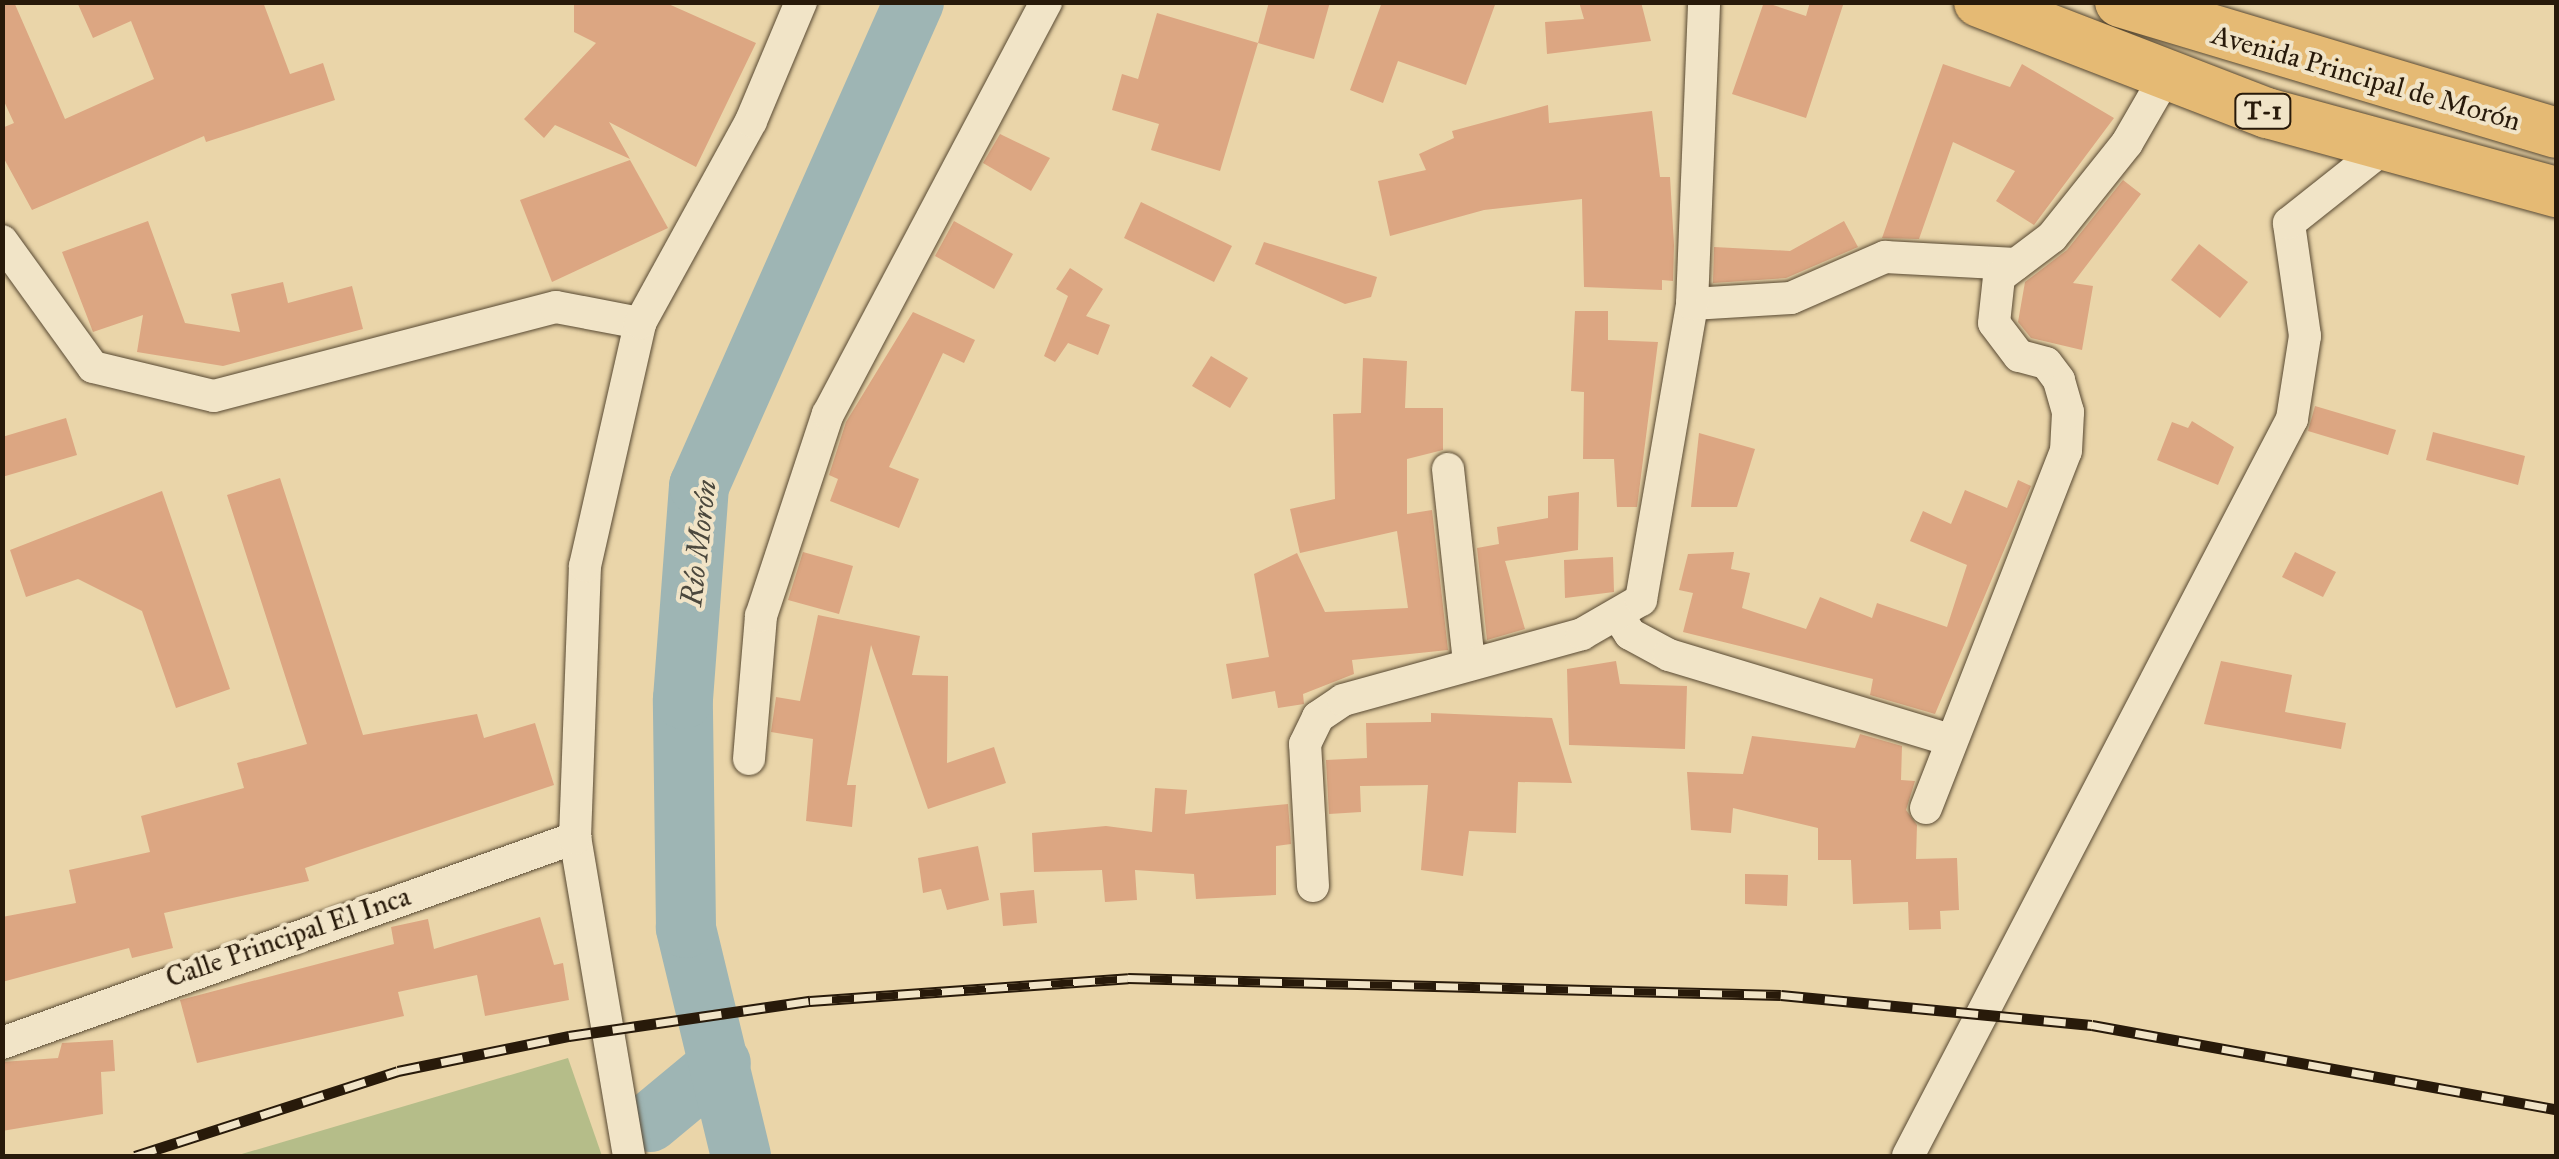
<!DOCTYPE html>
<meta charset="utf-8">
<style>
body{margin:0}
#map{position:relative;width:2559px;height:1159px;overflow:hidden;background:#ead5a9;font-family:"IM FELL Great Primer",serif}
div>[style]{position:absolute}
.green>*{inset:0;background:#b5bd89}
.river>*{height:60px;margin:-30px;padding:0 30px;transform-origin:30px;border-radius:30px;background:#9eb5b4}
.building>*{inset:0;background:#dca682}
.roads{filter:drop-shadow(0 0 2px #584932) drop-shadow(0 0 2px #584932)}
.minor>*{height:32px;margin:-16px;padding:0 16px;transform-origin:16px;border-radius:16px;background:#f1e4c7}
.primary>*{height:50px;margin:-25px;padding:0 25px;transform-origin:25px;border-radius:25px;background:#e5ba74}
.rail>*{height:11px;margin-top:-5.5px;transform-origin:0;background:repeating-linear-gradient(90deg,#f1e4c7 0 22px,#281a0a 0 44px);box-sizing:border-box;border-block:2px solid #281a0a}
span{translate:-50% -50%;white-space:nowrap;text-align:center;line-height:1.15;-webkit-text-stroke:8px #f1e4c7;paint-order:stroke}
.shield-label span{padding:2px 8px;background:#f1e4c7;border:2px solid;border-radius:8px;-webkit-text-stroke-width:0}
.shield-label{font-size:25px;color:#281a0a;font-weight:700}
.street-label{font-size:28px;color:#281a0a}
.water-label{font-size:30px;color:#4b483d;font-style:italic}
.frame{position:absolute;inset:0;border:5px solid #281a0a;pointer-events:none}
</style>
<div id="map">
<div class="green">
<div style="clip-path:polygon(568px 1058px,602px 1156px,235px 1156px)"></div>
</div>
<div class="river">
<div style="left:650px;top:1122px;width:92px;rotate:-39.7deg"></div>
<div style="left:741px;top:1156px;width:235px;rotate:-103.6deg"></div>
<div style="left:686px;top:928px;width:229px;rotate:-90.8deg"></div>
<div style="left:683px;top:699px;width:214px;rotate:-85.7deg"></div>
<div style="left:699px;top:486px;width:530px;rotate:-66.05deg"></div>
</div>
<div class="building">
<div style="clip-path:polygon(2px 2px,14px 2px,65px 119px,154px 79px,131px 21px,93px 38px,77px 2px,263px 2px,290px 74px,323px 63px,335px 100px,206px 142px,204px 136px,32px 210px,2px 155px,2px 128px,14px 123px,2px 97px)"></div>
<div style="clip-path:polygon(574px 2px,664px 2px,756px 43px,696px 167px,609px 122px,630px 159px,555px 125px,544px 138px,524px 119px,596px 43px,574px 32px)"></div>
<div style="clip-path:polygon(1269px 2px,1330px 2px,1314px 59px,1258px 43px)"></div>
<div style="clip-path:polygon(1382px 2px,1496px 2px,1466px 85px,1398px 61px,1383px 103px,1350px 90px)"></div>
<div style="clip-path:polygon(1579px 2px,1641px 2px,1651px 41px,1547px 54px,1545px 22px,1584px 19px)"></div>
<div style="clip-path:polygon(1764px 2px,1806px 16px,1810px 2px,1844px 2px,1806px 118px,1732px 94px)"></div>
<div style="clip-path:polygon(1157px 13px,1258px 43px,1220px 171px,1151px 150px,1159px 124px,1112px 110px,1122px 74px,1138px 79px)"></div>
<div style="clip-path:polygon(1943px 64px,2010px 87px,2022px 64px,2114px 118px,2034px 225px,1996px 201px,2015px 171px,1953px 142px,1919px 239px,1882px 238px)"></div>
<div style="clip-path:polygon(1548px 105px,1549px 123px,1652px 111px,1660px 177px,1670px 177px,1674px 245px,1673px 281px,1662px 280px,1662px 290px,1584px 287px,1582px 199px,1484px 210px,1390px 236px,1378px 181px,1426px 170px,1419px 154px,1454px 138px,1452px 131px)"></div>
<div style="clip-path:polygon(1000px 134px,1050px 158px,1031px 191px,983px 163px)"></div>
<div style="clip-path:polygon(630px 160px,668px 228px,552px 282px,520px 200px)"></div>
<div style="clip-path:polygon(2123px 180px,2141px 194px,2073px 283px,2093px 286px,2082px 350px,2031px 338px,2018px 322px,2025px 282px,2067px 250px)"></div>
<div style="clip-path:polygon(1141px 202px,1232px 246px,1214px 282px,1124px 238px)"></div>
<div style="clip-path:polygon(148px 221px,185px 323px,240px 332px,231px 294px,283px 282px,288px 303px,352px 286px,363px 329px,223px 366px,137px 352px,143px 315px,93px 332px,62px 252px)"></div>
<div style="clip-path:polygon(954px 221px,1013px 254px,994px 289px,935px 256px)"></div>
<div style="clip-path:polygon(1844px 221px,1858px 247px,1786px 278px,1713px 283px,1714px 247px,1790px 251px)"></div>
<div style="clip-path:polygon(1264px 242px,1377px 277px,1371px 297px,1345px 304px,1255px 264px)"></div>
<div style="clip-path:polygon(2199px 244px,2248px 282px,2220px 318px,2171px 280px)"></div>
<div style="clip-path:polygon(1070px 268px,1103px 289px,1086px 316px,1110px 325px,1098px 355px,1068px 343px,1055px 362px,1044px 356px,1068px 296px,1056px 289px)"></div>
<div style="clip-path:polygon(1575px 311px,1608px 311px,1608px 340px,1658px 342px,1637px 507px,1617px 507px,1614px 459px,1583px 459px,1584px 392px,1571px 391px)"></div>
<div style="clip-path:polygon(913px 312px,975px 340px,964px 363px,943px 353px,889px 467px,919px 479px,899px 528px,830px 501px,838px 479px,829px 475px,846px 422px)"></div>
<div style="clip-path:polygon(1211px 356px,1248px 378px,1230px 408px,1192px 386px)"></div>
<div style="clip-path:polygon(1363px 358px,1407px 361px,1405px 408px,1443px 408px,1443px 450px,1407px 459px,1407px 514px,1432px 510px,1448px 650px,1352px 660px,1354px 674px,1303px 694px,1304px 704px,1278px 708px,1275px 691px,1232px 699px,1226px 664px,1269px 657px,1254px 574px,1297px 553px,1325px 612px,1408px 608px,1397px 531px,1300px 553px,1290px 509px,1335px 499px,1333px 414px,1361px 413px)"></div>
<div style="clip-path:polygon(2315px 406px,2396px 430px,2388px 455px,2308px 431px)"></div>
<div style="clip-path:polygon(66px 418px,77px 455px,2px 477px,2px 437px)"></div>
<div style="clip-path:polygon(2192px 421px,2234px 447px,2218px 485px,2157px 460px,2172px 422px,2188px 428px)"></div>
<div style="clip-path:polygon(2433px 432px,2525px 456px,2518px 485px,2426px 460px)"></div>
<div style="clip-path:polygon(1699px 433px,1755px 449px,1737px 507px,1691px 507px)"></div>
<div style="clip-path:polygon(280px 478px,363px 735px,477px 714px,484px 738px,535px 723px,554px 785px,305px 868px,309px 881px,164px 913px,173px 948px,132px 958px,129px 948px,2px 982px,2px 917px,76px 903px,69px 870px,150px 852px,141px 816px,244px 788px,237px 763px,307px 744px,227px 495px)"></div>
<div style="clip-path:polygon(2018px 480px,2031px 486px,1935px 714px,1870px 695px,1873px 679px,1683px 632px,1693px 593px,1679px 590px,1688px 554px,1734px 552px,1731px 569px,1750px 573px,1742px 608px,1806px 629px,1820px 597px,1872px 618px,1877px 603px,1947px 627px,1967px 565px,1910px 541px,1923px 511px,1951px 524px,1965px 490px,2007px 508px)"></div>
<div style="clip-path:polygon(162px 491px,230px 689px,176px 708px,142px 611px,78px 579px,26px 597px,10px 550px)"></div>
<div style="clip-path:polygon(1579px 492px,1578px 550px,1505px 561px,1525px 629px,1487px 640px,1477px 548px,1499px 544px,1497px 527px,1548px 518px,1548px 496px)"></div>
<div style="clip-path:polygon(803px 552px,853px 566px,839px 614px,788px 600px)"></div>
<div style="clip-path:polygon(2295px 552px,2336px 572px,2323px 597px,2282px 577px)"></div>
<div style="clip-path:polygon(1613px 557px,1614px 592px,1565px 598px,1564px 560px)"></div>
<div style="clip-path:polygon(818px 615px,920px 636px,912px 675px,948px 676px,947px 763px,994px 747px,1006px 783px,928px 809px,871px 645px,847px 785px,856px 785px,852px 827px,806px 821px,813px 739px,771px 732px,776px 697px,800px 701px)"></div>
<div style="clip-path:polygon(1616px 661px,1620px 684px,1687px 686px,1685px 749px,1569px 745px,1567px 669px)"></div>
<div style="clip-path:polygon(2221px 661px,2292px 675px,2285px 712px,2346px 723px,2341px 749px,2204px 724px)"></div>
<div style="clip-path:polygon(1431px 713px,1552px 718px,1572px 783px,1518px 782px,1516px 833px,1469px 831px,1463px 876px,1421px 870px,1428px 785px,1360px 786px,1361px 812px,1329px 814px,1326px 760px,1367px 758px,1366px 723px,1431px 722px)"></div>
<div style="clip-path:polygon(1860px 734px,1902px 746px,1901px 780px,1915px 781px,1906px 810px,1917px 825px,1916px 859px,1957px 858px,1959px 910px,1940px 911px,1941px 929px,1909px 930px,1908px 902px,1853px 904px,1851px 860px,1818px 860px,1818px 828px,1733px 808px,1731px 833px,1691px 830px,1687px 772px,1743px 774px,1752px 736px,1855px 748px)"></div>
<div style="clip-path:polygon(1155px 788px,1187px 790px,1185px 814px,1288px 804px,1291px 844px,1276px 846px,1276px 895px,1196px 899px,1194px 874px,1135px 870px,1137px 900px,1105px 902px,1102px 870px,1034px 872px,1032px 833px,1106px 826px,1152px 832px)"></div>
<div style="clip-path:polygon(978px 846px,989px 900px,947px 910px,941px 889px,923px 893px,918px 858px)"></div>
<div style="clip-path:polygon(1745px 874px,1788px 875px,1787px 906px,1745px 904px)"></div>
<div style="clip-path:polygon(1034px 890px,1037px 923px,1003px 926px,1000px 893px)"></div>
<div style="clip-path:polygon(540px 917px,554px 965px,563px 963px,569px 1000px,485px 1016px,477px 975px,398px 992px,404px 1016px,197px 1063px,180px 1000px,394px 944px,391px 927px,428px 919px,434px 949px)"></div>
<div style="clip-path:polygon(113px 1040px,115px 1071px,101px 1072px,103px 1114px,2px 1131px,2px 1062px,58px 1058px,62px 1043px)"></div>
</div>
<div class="roads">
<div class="minor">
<div style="left:2px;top:241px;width:155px;rotate:54.2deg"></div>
<div style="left:93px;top:367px;width:124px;rotate:13.5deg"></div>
<div style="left:214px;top:396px;width:353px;rotate:-14.6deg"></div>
<div style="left:556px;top:307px;width:86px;rotate:10.8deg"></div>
<div style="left:1692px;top:304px;width:99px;rotate:-3.5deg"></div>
<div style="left:1791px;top:298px;width:103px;rotate:-23.6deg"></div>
<div style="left:1885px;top:257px;width:131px;rotate:3.1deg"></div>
<div style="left:1448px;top:469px;width:193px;rotate:83.8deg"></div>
<div style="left:1619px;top:617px;width:20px;rotate:57deg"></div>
<div style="left:1630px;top:634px;width:44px;rotate:28.3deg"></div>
<div style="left:1669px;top:655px;width:290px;rotate:16.8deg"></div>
<div style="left:749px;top:759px;width:144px;rotate:-85.2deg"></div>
<div style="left:761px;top:616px;width:213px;rotate:-71.7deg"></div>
<div style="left:828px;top:414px;width:466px;rotate:-62.1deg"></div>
<div style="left:1926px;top:808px;width:383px;rotate:-68.6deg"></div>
<div style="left:2066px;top:451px;width:39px;rotate:-87deg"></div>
<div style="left:2068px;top:412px;width:33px;rotate:-106deg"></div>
<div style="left:2059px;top:380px;width:21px;rotate:-127deg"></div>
<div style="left:2046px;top:363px;width:28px;rotate:-165deg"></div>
<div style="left:2019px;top:356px;width:41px;rotate:-127.1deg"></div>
<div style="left:1994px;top:323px;width:46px;rotate:-83.8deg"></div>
<div style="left:1999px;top:277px;width:66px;rotate:-37deg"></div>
<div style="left:2052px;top:237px;width:120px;rotate:-51.4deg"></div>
<div style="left:2127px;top:143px;width:82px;rotate:-60deg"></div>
<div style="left:1313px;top:886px;width:142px;rotate:-93.2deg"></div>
<div style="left:1305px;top:744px;width:30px;rotate:-64deg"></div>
<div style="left:1318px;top:717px;width:30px;rotate:-34deg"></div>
<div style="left:1343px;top:700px;width:248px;rotate:-15.4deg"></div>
<div style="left:1582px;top:634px;width:68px;rotate:-30deg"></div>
<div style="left:1641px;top:600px;width:300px;rotate:-80.2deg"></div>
<div style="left:1692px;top:304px;width:302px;rotate:-87.7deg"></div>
<div style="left:2px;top:1043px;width:609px;rotate:-19.69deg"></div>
<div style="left:629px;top:1156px;width:323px;rotate:-99.6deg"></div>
<div style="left:575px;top:838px;width:272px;rotate:-87.9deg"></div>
<div style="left:585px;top:566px;width:249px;rotate:-77.2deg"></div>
<div style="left:640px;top:323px;width:230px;rotate:-61.2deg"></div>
<div style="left:751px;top:121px;width:129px;rotate:-67.2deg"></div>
<div style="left:1908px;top:1156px;width:831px;rotate:-62.48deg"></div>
<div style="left:2292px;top:419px;width:84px;rotate:-81.1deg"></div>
<div style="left:2305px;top:336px;width:114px;rotate:-98.1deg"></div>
<div style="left:2289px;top:223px;width:124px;rotate:-38.4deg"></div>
</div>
<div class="primary">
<div style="left:1979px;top:2px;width:309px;rotate:21.1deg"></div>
<div style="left:2267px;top:113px;width:300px;rotate:15.3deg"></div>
<div style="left:2120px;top:2px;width:455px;rotate:16.7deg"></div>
</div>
</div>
<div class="rail">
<div style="left:135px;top:1156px;width:276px;rotate:-17.9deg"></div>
<div style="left:398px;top:1071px;width:175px;rotate:-11.6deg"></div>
<div style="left:569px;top:1036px;width:244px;rotate:-8.3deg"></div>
<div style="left:810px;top:1001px;width:319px;rotate:-4.1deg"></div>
<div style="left:1128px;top:978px;width:653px;rotate:1.49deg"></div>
<div style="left:1781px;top:995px;width:312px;rotate:5.5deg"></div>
<div style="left:2092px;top:1025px;width:472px;rotate:10.3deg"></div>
</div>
<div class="shield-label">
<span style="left:2263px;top:111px">T-1</span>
</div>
<div class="street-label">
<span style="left:2366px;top:78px;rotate:16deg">Avenida Principal de Morón</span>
<span style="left:288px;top:937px;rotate:-19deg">Calle Principal El Inca</span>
</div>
<div class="water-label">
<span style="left:699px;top:543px;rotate:-83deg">Río Morón</span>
</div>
<div class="frame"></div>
</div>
